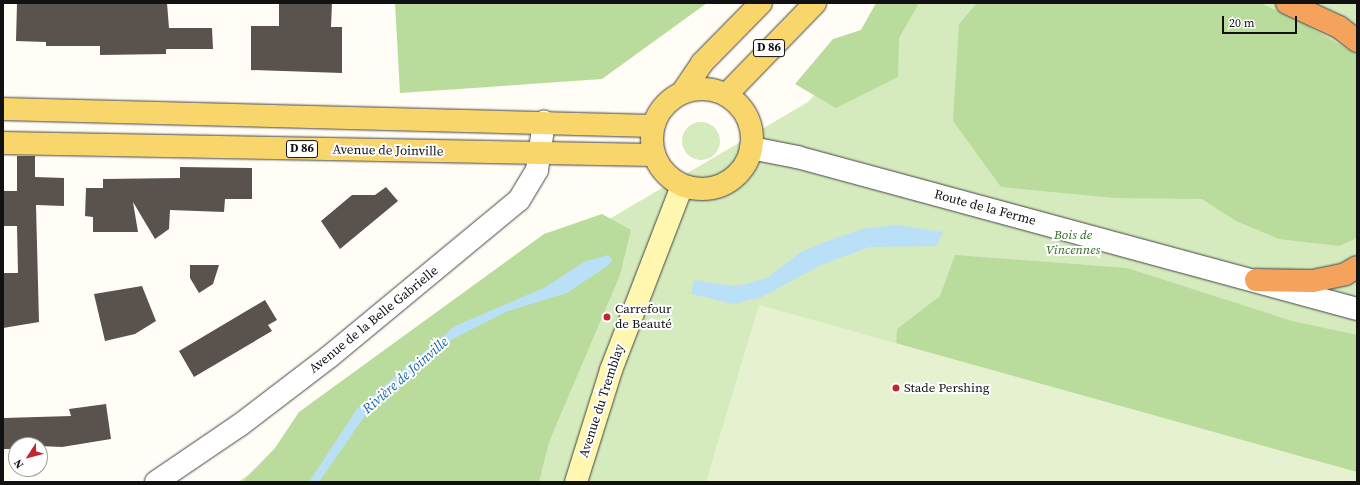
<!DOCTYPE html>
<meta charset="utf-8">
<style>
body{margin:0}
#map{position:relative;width:1360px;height:485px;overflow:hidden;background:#fffdf5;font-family:"Source Serif 4",serif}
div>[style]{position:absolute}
.green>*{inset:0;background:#d5ebbd}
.round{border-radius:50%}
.forest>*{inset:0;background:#b9dc9c}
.pitch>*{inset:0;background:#e6f2cf}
.water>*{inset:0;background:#b9e0f7}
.building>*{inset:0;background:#5a524d}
.roads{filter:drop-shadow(0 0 1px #444) drop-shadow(0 0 1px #444)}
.minor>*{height:22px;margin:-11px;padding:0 11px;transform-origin:11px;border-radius:11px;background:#fff}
.secondary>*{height:22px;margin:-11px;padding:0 11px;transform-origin:11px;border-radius:11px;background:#fff6b0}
.primary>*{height:22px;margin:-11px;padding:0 11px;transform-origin:11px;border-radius:11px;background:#f9d66b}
.primary>.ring{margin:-11px;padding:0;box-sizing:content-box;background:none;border:22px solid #f9d66b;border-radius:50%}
.motorway>*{height:22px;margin:-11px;padding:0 11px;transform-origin:11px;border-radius:11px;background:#f5a25d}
.dots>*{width:11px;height:11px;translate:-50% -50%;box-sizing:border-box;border:2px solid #fff;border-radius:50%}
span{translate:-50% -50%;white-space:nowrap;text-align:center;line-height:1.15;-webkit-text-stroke:4px #fff;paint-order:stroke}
.shield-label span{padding:1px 3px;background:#fff;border:1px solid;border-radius:3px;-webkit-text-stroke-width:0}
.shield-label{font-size:12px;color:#111;font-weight:700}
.street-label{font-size:13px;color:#111}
.park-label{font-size:13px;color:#2f6b1f;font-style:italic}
.poi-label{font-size:13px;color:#111}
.left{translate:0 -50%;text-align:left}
.water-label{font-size:14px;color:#1768a6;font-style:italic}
.frame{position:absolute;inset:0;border:4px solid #111;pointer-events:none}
.north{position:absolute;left:8px;top:437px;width:40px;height:40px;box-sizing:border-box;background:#fff;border:1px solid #a0a0a0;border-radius:50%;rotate:234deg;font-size:11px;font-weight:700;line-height:16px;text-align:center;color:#111}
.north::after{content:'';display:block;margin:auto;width:14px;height:18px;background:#c4262e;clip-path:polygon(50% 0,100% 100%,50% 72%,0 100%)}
.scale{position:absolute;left:1222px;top:16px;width:75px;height:18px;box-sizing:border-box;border:2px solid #111;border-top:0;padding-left:5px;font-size:12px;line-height:14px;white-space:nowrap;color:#111;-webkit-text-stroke:3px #fff;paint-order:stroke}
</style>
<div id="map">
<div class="green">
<div style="clip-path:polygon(897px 3px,1357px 3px,1357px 482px,238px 482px,589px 231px,808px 102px)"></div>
<div class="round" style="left:682px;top:122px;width:38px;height:38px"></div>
</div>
<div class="forest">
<div style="clip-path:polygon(395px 3px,707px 3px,602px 79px,400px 93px)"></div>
<div style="clip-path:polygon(876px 3px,919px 3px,899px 38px,898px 77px,836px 108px,795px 84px,833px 39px,861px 30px)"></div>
<div style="clip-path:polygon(977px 3px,1260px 3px,1303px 23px,1357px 55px,1357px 238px,1339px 246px,1279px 239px,1236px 221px,1202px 199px,1115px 198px,1001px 187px,953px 121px,959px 24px)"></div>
<div style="clip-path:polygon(602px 214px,631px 230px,620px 275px,549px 442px,539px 482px,242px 482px,275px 448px,299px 412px,544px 234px)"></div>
<div style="clip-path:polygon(955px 255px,1127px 268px,1292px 321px,1357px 335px,1357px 482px,895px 366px,897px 329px,940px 296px)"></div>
</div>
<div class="pitch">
<div style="clip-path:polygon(759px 305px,1357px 472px,1357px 482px,706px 482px)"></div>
</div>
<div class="water">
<div style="clip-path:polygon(897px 225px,943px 232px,936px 246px,870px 247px,821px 265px,762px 297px,733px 304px,691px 294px,694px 280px,732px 286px,746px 284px,767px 278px,801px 252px,827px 241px,862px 229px)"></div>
<div style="clip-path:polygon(608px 255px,612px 259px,610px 264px,567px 293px,508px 311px,445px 343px,364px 417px,319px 482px,309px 482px,357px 409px,455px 326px,544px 288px,584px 262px)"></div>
</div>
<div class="building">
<div style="clip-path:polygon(17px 3px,167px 3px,169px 28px,212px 28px,213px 49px,166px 49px,166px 54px,100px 55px,100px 46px,46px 46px,46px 42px,16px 41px)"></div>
<div style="clip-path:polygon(279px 3px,332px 3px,331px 27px,342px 27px,342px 73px,251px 70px,251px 26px,279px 26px)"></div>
<div style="clip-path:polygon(17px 156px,35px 156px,35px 177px,64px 178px,64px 206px,36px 205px,39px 322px,3px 328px,3px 273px,18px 273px,17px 226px,3px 226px,3px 191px,17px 191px)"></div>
<div style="clip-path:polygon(180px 167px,252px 168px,252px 199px,225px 199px,224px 212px,170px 210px,169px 229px,155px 239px,133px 202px,138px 232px,93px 232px,93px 217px,85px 216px,86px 188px,103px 188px,103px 179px,180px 178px)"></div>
<div style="clip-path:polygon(386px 187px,398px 201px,340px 249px,321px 221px,352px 195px,375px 195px)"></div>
<div style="clip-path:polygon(190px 265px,219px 265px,213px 284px,199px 293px,190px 278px)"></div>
<div style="clip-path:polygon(142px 286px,156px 321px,135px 334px,105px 341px,94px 294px)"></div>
<div style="clip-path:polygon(265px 300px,277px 320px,268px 325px,272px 331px,194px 377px,179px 351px)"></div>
<div style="clip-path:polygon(106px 404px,111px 439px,62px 447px,16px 445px,16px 449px,4px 449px,4px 418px,71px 416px,69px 409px)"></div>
</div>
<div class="roads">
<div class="minor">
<div style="left:751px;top:148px;width:47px;rotate:11.1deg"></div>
<div style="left:797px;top:157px;width:580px;rotate:15.19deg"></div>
<div style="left:156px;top:482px;width:102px;rotate:-34.2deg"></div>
<div style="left:240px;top:425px;width:112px;rotate:-37.4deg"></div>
<div style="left:329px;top:357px;width:246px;rotate:-39.6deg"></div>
<div style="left:519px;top:200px;width:35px;rotate:-59deg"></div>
<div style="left:537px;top:170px;width:49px;rotate:-81.7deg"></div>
</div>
<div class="secondary">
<div style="left:576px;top:482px;width:117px;rotate:-72.6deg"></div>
<div style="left:611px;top:370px;width:197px;rotate:-68.9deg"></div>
</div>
<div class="primary">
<div class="ring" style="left:652px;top:89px;width:78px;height:78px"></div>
<div style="left:682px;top:93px;width:36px;rotate:-56deg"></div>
<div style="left:702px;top:63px;width:84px;rotate:-45.5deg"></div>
<div style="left:726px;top:95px;width:128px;rotate:-45.9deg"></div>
<div style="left:3px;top:109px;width:650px;rotate:1.5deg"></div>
<div style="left:3px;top:143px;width:651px;rotate:1.06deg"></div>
</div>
<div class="motorway">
<div style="left:1287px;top:3px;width:57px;rotate:24.8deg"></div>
<div style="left:1339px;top:27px;width:23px;rotate:38deg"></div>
<div style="left:1256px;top:280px;width:57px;rotate:1deg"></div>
<div style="left:1313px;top:281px;width:33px;rotate:-12deg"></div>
<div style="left:1345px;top:274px;width:14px;rotate:-30deg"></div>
</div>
</div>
<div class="dots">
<div style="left:607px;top:317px;background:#c4262e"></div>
<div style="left:896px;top:388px;background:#c4262e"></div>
</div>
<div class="shield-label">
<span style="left:769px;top:48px">D 86</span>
<span style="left:302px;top:149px">D 86</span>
</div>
<div class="street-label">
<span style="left:388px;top:151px;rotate:1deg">Avenue de Joinville</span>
<span style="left:985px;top:208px;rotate:15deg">Route de la Ferme</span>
<span style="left:374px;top:320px;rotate:-39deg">Avenue de la Belle Gabrielle</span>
<span style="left:602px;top:401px;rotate:-72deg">Avenue du Tremblay</span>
</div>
<div class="park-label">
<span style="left:1073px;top:243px">Bois de<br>Vincennes</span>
</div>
<div class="poi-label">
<span class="left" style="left:615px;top:317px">Carrefour<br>de Beauté</span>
<span class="left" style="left:904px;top:388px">Stade Pershing</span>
</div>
<div class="water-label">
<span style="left:405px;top:375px;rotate:-41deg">Rivière de Joinville</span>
</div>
<div class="frame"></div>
<div class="north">N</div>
<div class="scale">20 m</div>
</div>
